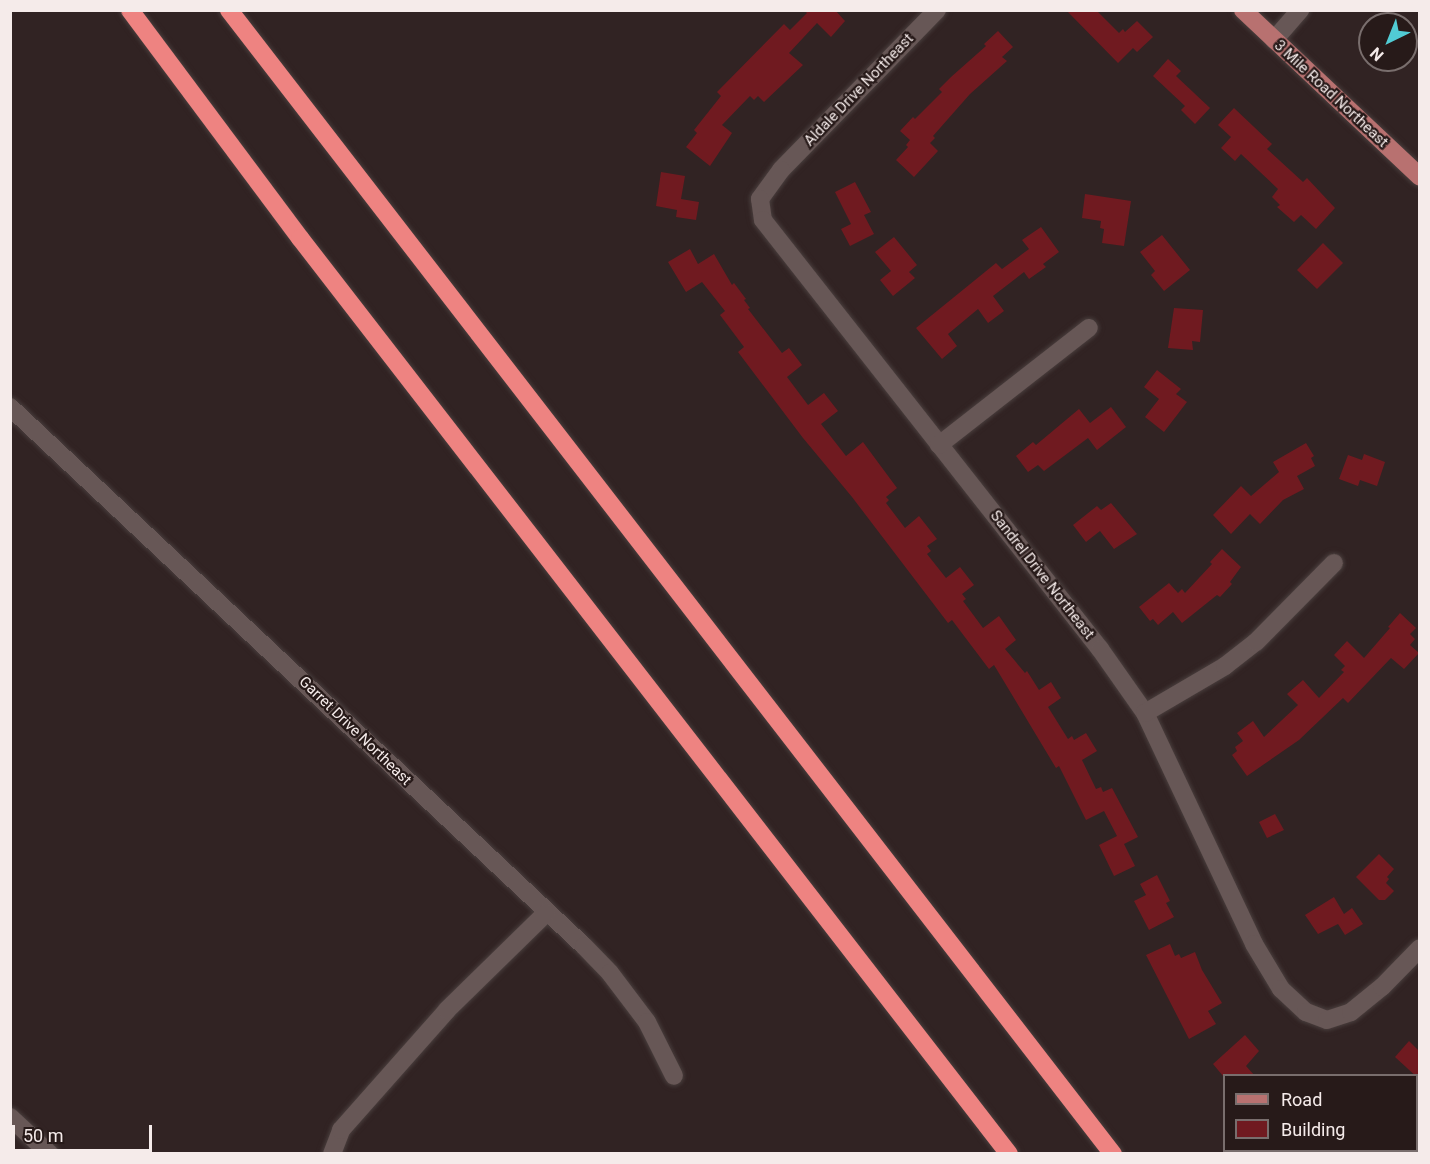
<!DOCTYPE html>
<style>
body{margin:0}
#map{position:relative;width:1430px;height:1164px;overflow:hidden;background:#312323;font-family:Roboto,sans-serif}
div>[style]{position:absolute}
.building>*{inset:0;background:#701a20}
.roads{filter:drop-shadow(0 0 2px #493e3d) drop-shadow(0 0 2px #493e3d)}
.minor>*{height:18px;margin:-9px;padding:0 9px;transform-origin:9px;border-radius:9px;background:#675756}
.major>*{height:18px;margin:-9px;padding:0 9px;transform-origin:9px;border-radius:9px;background:#b87170}
.highway>*{height:18px;margin:-9px;padding:0 9px;transform-origin:9px;border-radius:9px;background:#ee8381}
span{translate:-50% -50%;white-space:nowrap;text-align:center;line-height:1.15;-webkit-text-stroke:4.5px #271a19;paint-order:stroke}
.street-label{font-size:15px;color:#f5ebea}
.frame{position:absolute;inset:0;border:12px solid #f5ebea;pointer-events:none}
.legend{position:absolute;left:1223px;top:1074px;width:195px;height:78px;box-sizing:border-box;background:#271a19;border:2px solid #796e6d;margin:0;padding:8px 10px;list-style:none;font-size:18px;color:#f5ebea}
.legend li{display:flex;align-items:center;gap:12px;height:30px}
.legend b{width:30px;border:2px solid #796e6d}
.north{position:absolute;left:1358px;top:12px;width:60px;height:60px;box-sizing:border-box;background:#271a19;border:2px solid #796e6d;border-radius:50%;rotate:223deg;font-size:16px;font-weight:700;line-height:24px;text-align:center;color:#f5ebea}
.north::after{content:'';display:block;margin:auto;width:21px;height:27px;background:#51ccd4;clip-path:polygon(50% 0,100% 100%,50% 72%,0 100%)}
.scale{position:absolute;left:12px;top:1125px;width:140px;height:27px;box-sizing:border-box;border:3px solid #f5ebea;border-top:0;padding-left:8px;font-size:18px;line-height:21px;white-space:nowrap;color:#f5ebea;-webkit-text-stroke:4px #271a19;paint-order:stroke}
</style>
<div id="map">
<div class="building">
<div style="clip-path:polygon(804px 10px,835px 10px,845px 21px,831px 37px,817px 23px,789px 53px,803px 65px,764px 102px,758px 96px,754px 100px,750px 96px,722px 125px,732px 133px,710px 166px,686px 147px,697px 133px,694px 130px,721px 96px,717px 92px,784px 24px,790px 30px,807px 13px)"></div>
<div style="clip-path:polygon(1066px 10px,1096px 10px,1119px 33px,1123px 29px,1125px 32px,1137px 21px,1153px 37px,1137px 52px,1133px 48px,1118px 63px)"></div>
<div style="clip-path:polygon(998px 31px,1013px 47px,1002px 57px,1007px 61px,970px 94px,933px 136px,935px 138px,930px 143px,938px 151px,914px 177px,896px 160px,908px 147px,906px 145px,910px 140px,900px 131px,913px 117px,915px 119px,942px 92px,939px 89px,951px 77px,986px 46px,984px 44px)"></div>
<div style="clip-path:polygon(1168px 59px,1181px 71px,1176px 76px,1210px 108px,1195px 124px,1181px 110px,1185px 106px,1153px 76px)"></div>
<div style="clip-path:polygon(1234px 108px,1272px 144px,1267px 149px,1303px 182px,1307px 178px,1335px 208px,1316px 229px,1301px 215px,1294px 222px,1277px 207px,1280px 205px,1272px 197px,1278px 189px,1241px 154px,1235px 161px,1221px 148px,1231px 137px,1218px 125px)"></div>
<div style="clip-path:polygon(661px 172px,685px 176px,681px 199px,699px 202px,696px 220px,676px 217px,677px 210px,656px 206px)"></div>
<div style="clip-path:polygon(855px 182px,871px 212px,864px 215px,874px 234px,850px 246px,841px 229px,851px 224px,835px 192px)"></div>
<div style="clip-path:polygon(1085px 194px,1131px 201px,1124px 246px,1102px 243px,1104px 229px,1100px 228px,1101px 221px,1082px 218px)"></div>
<div style="clip-path:polygon(1041px 227px,1059px 252px,1043px 264px,1046px 267px,1029px 279px,1024px 272px,993px 296px,1004px 311px,988px 323px,978px 309px,948px 334px,957px 346px,942px 359px,916px 328px,996px 263px,1002px 269px,1029px 249px,1022px 240px)"></div>
<div style="clip-path:polygon(1162px 235px,1190px 270px,1164px 291px,1151px 275px,1155px 271px,1140px 252px)"></div>
<div style="clip-path:polygon(894px 237px,917px 265px,909px 272px,915px 278px,893px 296px,880px 280px,891px 271px,875px 252px)"></div>
<div style="clip-path:polygon(1323px 243px,1343px 263px,1317px 289px,1297px 270px)"></div>
<div style="clip-path:polygon(690px 249px,698px 264px,714px 254px,732px 285px,734px 283px,746px 299px,744px 300px,750px 308px,748px 309px,782px 353px,789px 348px,802px 365px,787px 377px,808px 405px,824px 393px,838px 411px,821px 424px,846px 456px,863px 442px,877px 461px,897px 488px,886px 497px,889px 500px,886px 503px,905px 528px,919px 516px,937px 539px,927px 546px,931px 551px,927px 554px,946px 578px,960px 567px,974px 585px,962px 594px,966px 599px,963px 601px,983px 628px,999px 616px,1016px 640px,1005px 649px,1025px 673px,1027px 671px,1039px 690px,1051px 682px,1061px 698px,1048px 707px,1068px 739px,1072px 736px,1074px 740px,1086px 733px,1097px 751px,1082px 760px,1096px 789px,1101px 787px,1103px 792px,1112px 788px,1138px 837px,1124px 844px,1135px 866px,1114px 876px,1099px 845px,1117px 836px,1104px 811px,1086px 820px,1059px 766px,1056px 768px,994px 665px,989px 669px,952px 620px,948px 623px,852px 497px,803px 438px,738px 352px,744px 347px,720px 315px,725px 311px,702px 282px,686px 292px,668px 262px)"></div>
<div style="clip-path:polygon(1174px 308px,1203px 310px,1200px 342px,1192px 341px,1193px 350px,1168px 348px)"></div>
<div style="clip-path:polygon(1157px 370px,1181px 389px,1176px 394px,1187px 402px,1164px 432px,1145px 417px,1159px 399px,1144px 387px)"></div>
<div style="clip-path:polygon(1111px 407px,1126px 427px,1097px 450px,1088px 438px,1044px 471px,1038px 465px,1028px 472px,1016px 456px,1033px 442px,1036px 445px,1079px 409px,1090px 423px)"></div>
<div style="clip-path:polygon(1306px 443px,1314px 456px,1311px 458px,1315px 466px,1297px 476px,1304px 489px,1283px 500px,1260px 524px,1250px 514px,1231px 534px,1213px 515px,1241px 486px,1251px 496px,1279px 472px,1273px 462px)"></div>
<div style="clip-path:polygon(1364px 454px,1385px 462px,1377px 486px,1360px 480px,1358px 486px,1339px 479px,1348px 455px,1362px 460px)"></div>
<div style="clip-path:polygon(1111px 503px,1137px 534px,1114px 549px,1100px 531px,1086px 542px,1073px 525px,1097px 506px,1101px 510px)"></div>
<div style="clip-path:polygon(1222px 549px,1241px 567px,1230px 582px,1232px 584px,1220px 597px,1217px 595px,1182px 623px,1173px 612px,1158px 625px,1153px 619px,1150px 621px,1139px 607px,1169px 583px,1178px 593px,1182px 589px,1185px 593px,1212px 564px,1210px 562px)"></div>
<div style="clip-path:polygon(1400px 613px,1416px 628px,1410px 634px,1415px 639px,1410px 645px,1419px 653px,1404px 669px,1391px 658px,1348px 703px,1343px 698px,1299px 740px,1247px 776px,1232px 755px,1237px 751px,1235px 747px,1243px 741px,1237px 733px,1253px 721px,1264px 737px,1298px 705px,1287px 694px,1303px 680px,1319px 698px,1344px 672px,1341px 670px,1345px 666px,1334px 655px,1347px 641px,1364px 658px,1390px 628px,1388px 627px)"></div>
<div style="clip-path:polygon(1275px 814px,1284px 830px,1267px 838px,1259px 822px)"></div>
<div style="clip-path:polygon(1379px 854px,1394px 869px,1387px 877px,1389px 879px,1386px 883px,1394px 891px,1385px 900px,1379px 900px,1356px 877px)"></div>
<div style="clip-path:polygon(1157px 875px,1170px 901px,1166px 903px,1174px 917px,1149px 930px,1134px 901px,1146px 895px,1140px 884px)"></div>
<div style="clip-path:polygon(1334px 897px,1344px 914px,1352px 908px,1363px 924px,1345px 935px,1338px 924px,1318px 934px,1305px 915px)"></div>
<div style="clip-path:polygon(1170px 944px,1175px 956px,1179px 954px,1181px 958px,1195px 952px,1202px 970px,1222px 1003px,1208px 1011px,1216px 1024px,1189px 1039px,1146px 955px)"></div>
<div style="clip-path:polygon(1245px 1035px,1259px 1051px,1246px 1066px,1255px 1076px,1223px 1076px,1213px 1064px)"></div>
<div style="clip-path:polygon(1409px 1041px,1419px 1051px,1419px 1079px,1395px 1057px)"></div>
</div>
<div class="roads">
<div class="minor">
<div style="left:937px;top:10px;width:223px;rotate:134.3deg"></div>
<div style="left:781px;top:170px;width:36px;rotate:126deg"></div>
<div style="left:760px;top:199px;width:21px;rotate:82deg"></div>
<div style="left:763px;top:220px;width:546px;rotate:51.85deg"></div>
<div style="left:1100px;top:649px;width:78px;rotate:54.9deg"></div>
<div style="left:1145px;top:713px;width:255px;rotate:64.7deg"></div>
<div style="left:1254px;top:944px;width:52px;rotate:59deg"></div>
<div style="left:1281px;top:989px;width:34px;rotate:43deg"></div>
<div style="left:1306px;top:1012px;width:22px;rotate:21deg"></div>
<div style="left:1327px;top:1020px;width:25px;rotate:-18deg"></div>
<div style="left:1351px;top:1012px;width:40px;rotate:-39deg"></div>
<div style="left:1382px;top:987px;width:54px;rotate:-45.7deg"></div>
<div style="left:1274px;top:40px;width:40px;rotate:-49deg"></div>
<div style="left:10px;top:407px;width:787px;rotate:43.2deg"></div>
<div style="left:584px;top:946px;width:37px;rotate:46deg"></div>
<div style="left:610px;top:973px;width:61px;rotate:52.9deg"></div>
<div style="left:647px;top:1022px;width:60px;rotate:63.4deg"></div>
<div style="left:939px;top:445px;width:190px;rotate:-38deg"></div>
<div style="left:1145px;top:713px;width:93px;rotate:-30.4deg"></div>
<div style="left:1225px;top:666px;width:39px;rotate:-38deg"></div>
<div style="left:1256px;top:642px;width:111px;rotate:-45.4deg"></div>
<div style="left:10px;top:1117px;width:54px;rotate:42.8deg"></div>
<div style="left:332px;top:1154px;width:26px;rotate:-69deg"></div>
<div style="left:341px;top:1130px;width:160px;rotate:-48.5deg"></div>
<div style="left:447px;top:1010px;width:139px;rotate:-44.4deg"></div>
</div>
<div class="major">
<div style="left:1243px;top:10px;width:243px;rotate:43.3deg"></div>
</div>
<div class="highway">
<div style="left:130px;top:10px;width:284px;rotate:53.3deg"></div>
<div style="left:300px;top:238px;width:1158px;rotate:52.26deg"></div>
<div style="left:229px;top:10px;width:1446px;rotate:52.31deg"></div>
</div>
</div>
<div class="street-label">
<span style="left:859px;top:90px;rotate:-46deg">Aldale Drive Northeast</span>
<span style="left:1331px;top:94px;rotate:43deg">3 Mile Road Northeast</span>
<span style="left:1042px;top:575px;rotate:52deg">Sandrel Drive Northeast</span>
<span style="left:355px;top:731px;rotate:44deg">Garret Drive Northeast</span>
</div>
<div class="frame"></div>
<ul class="legend">
<li><b style="height:8px;background:#b87170"></b>Road</li>
<li><b style="height:16px;background:#701a20"></b>Building</li>
</ul>
<div class="north">N</div>
<div class="scale">50 m</div>
</div>
